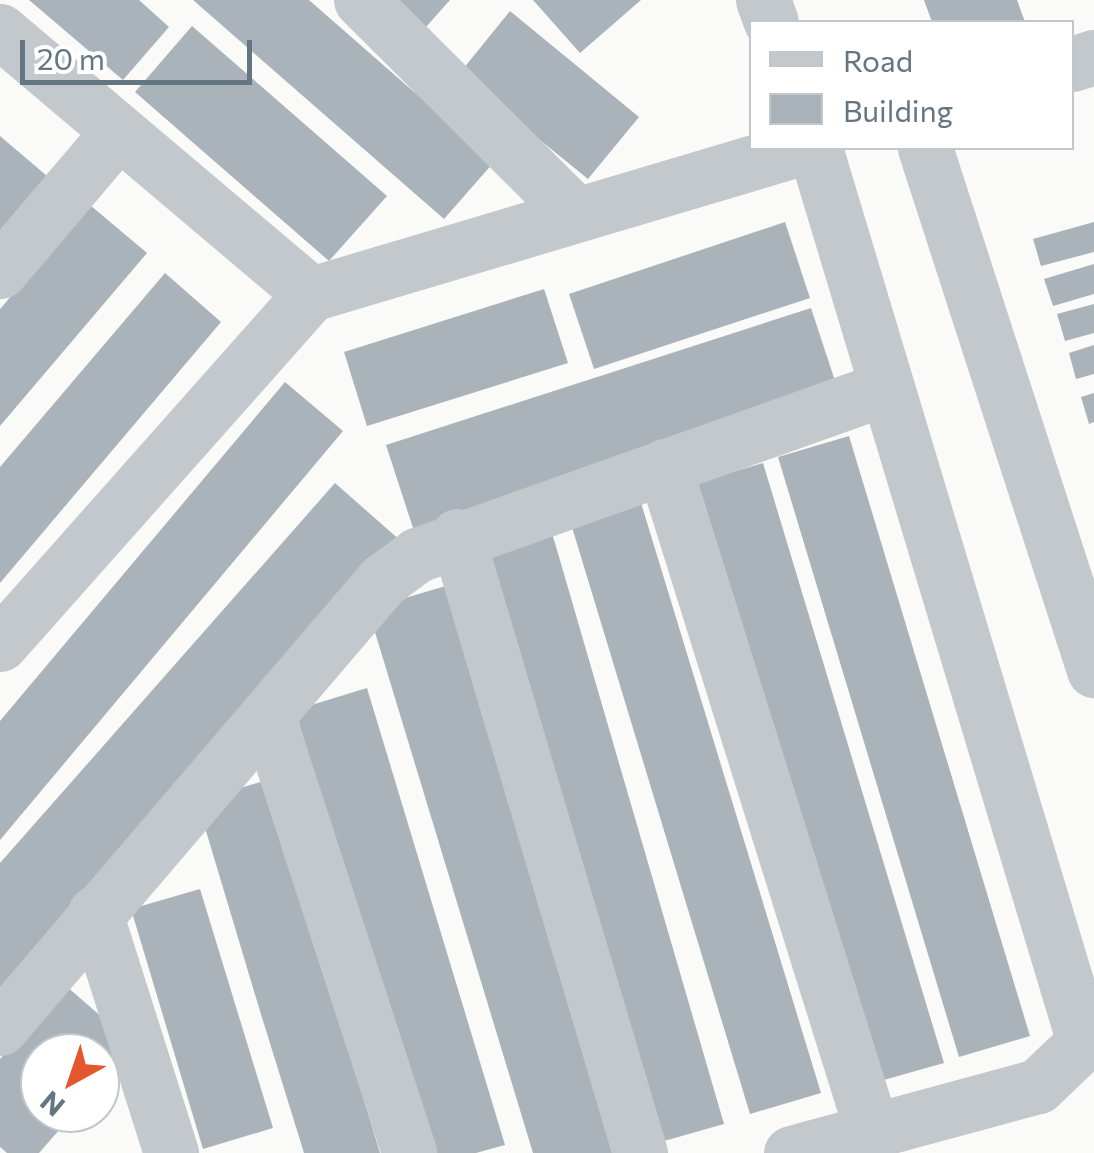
<!DOCTYPE html>
<style>
body{margin:0}
#map{position:relative;width:1094px;height:1153px;overflow:hidden;background:#fafaf8;font-family:Commissioner,sans-serif}
div>[style]{position:absolute}
.building>*{inset:0;background:#aab3b9}
.street>*{height:55px;margin:-27.5px;padding:0 27.5px;transform-origin:27.5px;border-radius:27.5px;background:#c3c8cc}
span{translate:-50% -50%;white-space:nowrap;text-align:center;line-height:1.15;-webkit-text-stroke:10px #fff;paint-order:stroke}
.legend{position:absolute;left:749px;top:20px;width:325px;height:130px;box-sizing:border-box;background:#fff;border:2px solid #c1c8cd;margin:0;padding:12px 18px;list-style:none;font-size:30px;color:#657683}
.legend li{display:flex;align-items:center;gap:20px;height:50px}
.legend b{width:50px;border:2px solid #c1c8cd}
.north{position:absolute;left:20px;top:1033px;width:100px;height:100px;box-sizing:border-box;background:#fff;border:2px solid #c1c8cd;border-radius:50%;rotate:220deg;font-size:28px;font-weight:700;line-height:40px;text-align:center;color:#657683}
.north::after{content:'';display:block;margin:auto;width:35px;height:45px;background:#e4572e;clip-path:polygon(50% 0,100% 100%,50% 72%,0 100%)}
.scale{position:absolute;left:20px;top:40px;width:232px;height:45px;box-sizing:border-box;border:5px solid #657683;border-top:0;padding-left:12px;font-size:30px;line-height:35px;white-space:nowrap;color:#657683;-webkit-text-stroke:8px #fff;paint-order:stroke}
</style>
<div id="map">
<div class="building">
<div style="clip-path:polygon(29px 0,139px 0,169px 27px,123px 80px)"></div>
<div style="clip-path:polygon(193px 0,309px 0,494px 162px,444px 219px)"></div>
<div style="clip-path:polygon(396px 0,450px 0,426px 27px)"></div>
<div style="clip-path:polygon(533px 0,641px 0,580px 53px)"></div>
<div style="clip-path:polygon(924px 0,1017px 0,1025px 22px,932px 22px)"></div>
<div style="clip-path:polygon(510px 11px,639px 117px,588px 179px,459px 74px)"></div>
<div style="clip-path:polygon(192px 26px,387px 196px,329px 261px,135px 92px)"></div>
<div style="clip-path:polygon(0 136px,47px 176px,0 232px)"></div>
<div style="clip-path:polygon(90px 205px,147px 253px,0 426px,0 309px)"></div>
<div style="clip-path:polygon(785px 222px,810px 298px,594px 369px,569px 294px)"></div>
<div style="clip-path:polygon(1094px 222px,1094px 252px,1041px 266px,1033px 239px)"></div>
<div style="clip-path:polygon(1094px 264px,1094px 294px,1053px 306px,1044px 279px)"></div>
<div style="clip-path:polygon(165px 273px,221px 322px,0 583px,0 467px)"></div>
<div style="clip-path:polygon(544px 289px,568px 363px,367px 426px,344px 352px)"></div>
<div style="clip-path:polygon(1094px 304px,1094px 333px,1065px 341px,1057px 314px)"></div>
<div style="clip-path:polygon(811px 308px,839px 393px,414px 531px,386px 445px)"></div>
<div style="clip-path:polygon(1094px 345px,1094px 374px,1076px 379px,1069px 353px)"></div>
<div style="clip-path:polygon(285px 382px,343px 431px,0 840px,0 721px)"></div>
<div style="clip-path:polygon(1094px 393px,1094px 422px,1089px 424px,1081px 397px)"></div>
<div style="clip-path:polygon(849px 436px,1030px 1036px,959px 1057px,778px 457px)"></div>
<div style="clip-path:polygon(763px 463px,944px 1063px,873px 1083px,692px 484px)"></div>
<div style="clip-path:polygon(335px 483px,402px 542px,0 999px,0 863px)"></div>
<div style="clip-path:polygon(638px 493px,821px 1093px,750px 1114px,568px 514px)"></div>
<div style="clip-path:polygon(548px 519px,724px 1124px,657px 1143px,479px 538px)"></div>
<div style="clip-path:polygon(449px 585px,621px 1153px,533px 1153px,368px 609px)"></div>
<div style="clip-path:polygon(367px 688px,505px 1145px,476px 1153px,429px 1153px,295px 710px)"></div>
<div style="clip-path:polygon(267px 780px,380px 1153px,304px 1153px,260px 1011px,197px 801px)"></div>
<div style="clip-path:polygon(200px 889px,273px 1128px,203px 1149px,131px 909px)"></div>
<div style="clip-path:polygon(65px 985px,134px 1045px,100px 1084px,100px 1053px,40px 1053px,40px 1113px,74px 1113px,39px 1153px,7px 1153px,0 1147px,0 1059px)"></div>
</div>
<div class="street">
<div style="left:361px;top:0;width:302px;rotate:44.9deg"></div>
<div style="left:763px;top:0;width:23px;rotate:70deg"></div>
<div style="left:0;top:31px;width:407px;rotate:40.2deg"></div>
<div style="left:1072px;top:64px;width:23px;rotate:-18deg"></div>
<div style="left:925px;top:148px;width:549px;rotate:72.06deg"></div>
<div style="left:0;top:271px;width:181px;rotate:-49.7deg"></div>
<div style="left:664px;top:466px;width:700px;rotate:72.63deg"></div>
<div style="left:457px;top:536px;width:644px;rotate:73.48deg"></div>
<div style="left:0;top:644px;width:468px;rotate:-48.4deg"></div>
<div style="left:311px;top:294px;width:511px;rotate:-16.59deg"></div>
<div style="left:268px;top:718px;width:457px;rotate:72deg"></div>
<div style="left:95px;top:913px;width:252px;rotate:72.4deg"></div>
<div style="left:0;top:1028px;width:588px;rotate:-49.48deg"></div>
<div style="left:382px;top:581px;width:44px;rotate:-36.6deg"></div>
<div style="left:417px;top:555px;width:499px;rotate:-19.6deg"></div>
<div style="left:791px;top:1153px;width:256px;rotate:-15.2deg"></div>
<div style="left:1038px;top:1086px;width:64px;rotate:-43.7deg"></div>
<div style="left:1084px;top:1042px;width:934px;rotate:-106.75deg"></div>
</div>
<ul class="legend">
<li><b style="height:12px;background:#c3c8cc"></b>Road</li>
<li><b style="height:28px;background:#aab3b9"></b>Building</li>
</ul>
<div class="north">N</div>
<div class="scale">20 m</div>
</div>
